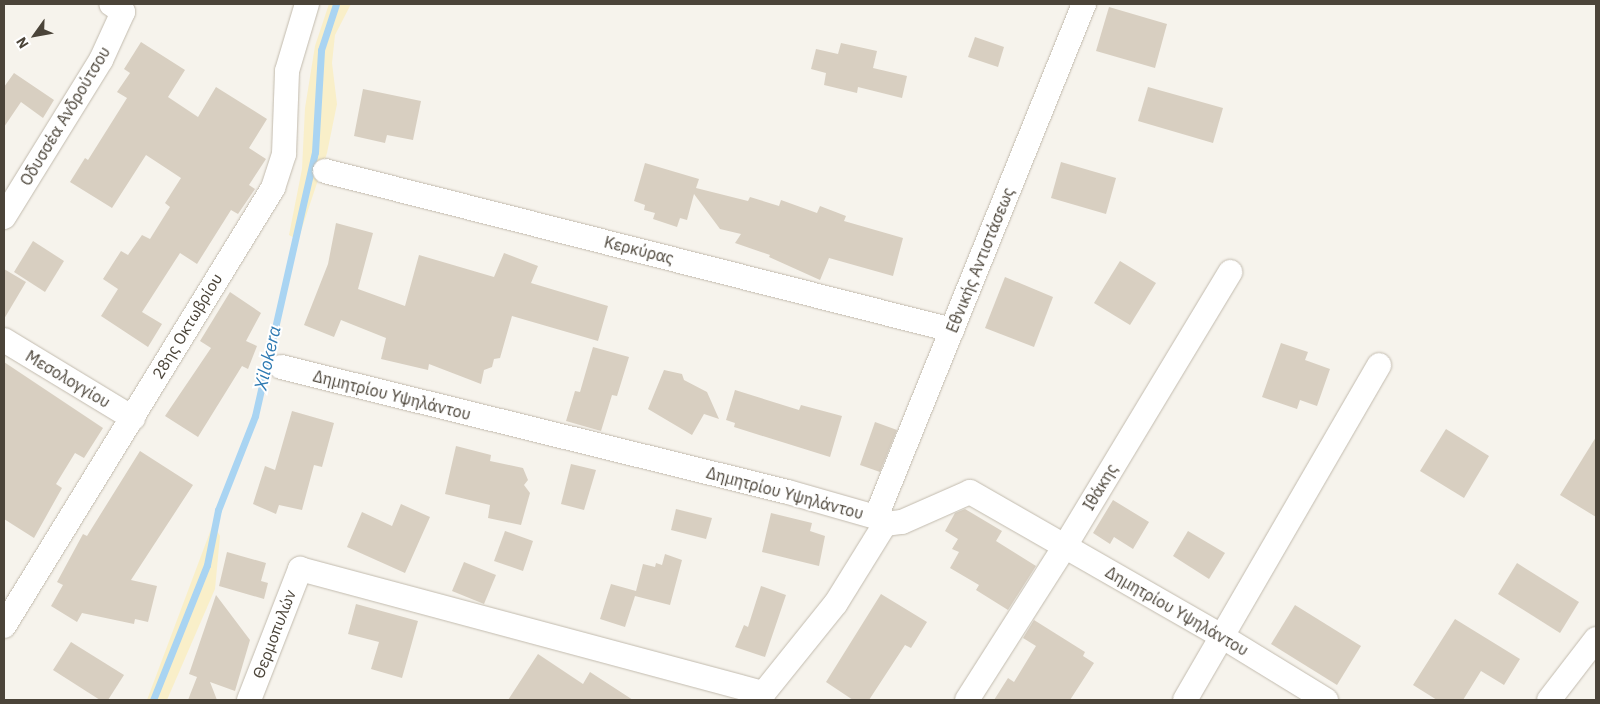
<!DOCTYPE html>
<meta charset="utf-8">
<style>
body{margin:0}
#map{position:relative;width:1600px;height:704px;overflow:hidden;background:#f6f3ec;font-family:"IBM Plex Sans",sans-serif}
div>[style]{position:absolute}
.sand>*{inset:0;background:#f9efc9}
.stream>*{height:7px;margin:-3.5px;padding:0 3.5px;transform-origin:3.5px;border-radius:3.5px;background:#a9d4f2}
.building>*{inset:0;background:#d8cfc1}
.roads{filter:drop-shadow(0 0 1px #c2bbae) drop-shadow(0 0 1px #c2bbae)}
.street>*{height:24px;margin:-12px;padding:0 12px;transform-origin:12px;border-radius:12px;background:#fff}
span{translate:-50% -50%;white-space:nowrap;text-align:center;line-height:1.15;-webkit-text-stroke:4px #fff;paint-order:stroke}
.street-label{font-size:16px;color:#4b4439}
.water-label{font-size:18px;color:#2e7ab2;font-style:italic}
.frame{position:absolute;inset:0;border:5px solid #4b4439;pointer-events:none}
.north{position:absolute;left:10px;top:10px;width:50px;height:50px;-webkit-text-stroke:4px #fff;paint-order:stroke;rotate:238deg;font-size:14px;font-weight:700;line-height:20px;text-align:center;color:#4b4439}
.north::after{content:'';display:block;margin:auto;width:18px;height:22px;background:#4b4439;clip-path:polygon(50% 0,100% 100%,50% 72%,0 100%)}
</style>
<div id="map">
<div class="sand">
<div style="clip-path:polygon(329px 4px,351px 4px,335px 35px,332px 63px,337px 104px,327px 153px,298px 240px,289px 235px,302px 169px,305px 108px,315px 46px)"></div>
<div style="clip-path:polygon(213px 524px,220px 536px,215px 589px,167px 700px,147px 700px)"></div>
</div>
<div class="stream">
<div style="left:153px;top:700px;width:145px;rotate:-68.2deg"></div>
<div style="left:207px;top:565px;width:56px;rotate:-78.7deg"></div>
<div style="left:218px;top:510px;width:101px;rotate:-68.5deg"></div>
<div style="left:255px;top:416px;width:271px;rotate:-77.2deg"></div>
<div style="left:315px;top:152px;width:102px;rotate:-86.6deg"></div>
<div style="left:321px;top:50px;width:48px;rotate:-71.9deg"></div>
</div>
<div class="building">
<div style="clip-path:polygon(1109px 7px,1167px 24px,1155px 68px,1096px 51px)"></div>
<div style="clip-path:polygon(975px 37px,1004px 47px,998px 67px,968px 57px)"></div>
<div style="clip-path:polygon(141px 42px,185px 70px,168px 97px,198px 117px,216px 87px,267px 119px,249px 148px,266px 159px,249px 185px,255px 189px,238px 214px,231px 210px,197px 264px,180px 253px,142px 312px,162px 324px,148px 347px,101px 316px,118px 289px,103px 279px,121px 251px,128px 255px,142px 235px,150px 239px,170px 207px,165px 203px,181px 178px,146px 155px,112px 208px,70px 182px,85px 158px,88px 160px,127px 98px,117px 92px,130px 73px,124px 69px)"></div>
<div style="clip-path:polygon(841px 43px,877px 51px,873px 68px,907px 76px,902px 98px,858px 87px,857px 93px,824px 85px,826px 73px,811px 69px,816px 49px,838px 54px)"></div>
<div style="clip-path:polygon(14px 73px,54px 100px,43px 118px,21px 102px,4px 127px,4px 87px)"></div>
<div style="clip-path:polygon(1148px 87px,1223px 108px,1213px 143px,1138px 121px)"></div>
<div style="clip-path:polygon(363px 89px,421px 101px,413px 140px,387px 135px,385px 143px,354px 136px)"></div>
<div style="clip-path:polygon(1061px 162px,1116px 178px,1106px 214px,1051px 198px)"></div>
<div style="clip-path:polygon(645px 163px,699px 179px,696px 188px,748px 201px,750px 197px,779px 206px,781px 200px,817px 213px,820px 206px,846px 216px,844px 221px,903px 238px,893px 276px,829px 258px,820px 280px,769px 257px,770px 255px,735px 243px,741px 234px,720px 229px,694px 194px,687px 220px,680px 218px,677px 227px,653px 219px,655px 213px,644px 210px,645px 205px,634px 201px)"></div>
<div style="clip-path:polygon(336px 223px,373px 233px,358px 289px,405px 306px,419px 255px,494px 277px,504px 253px,538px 266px,531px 283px,608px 306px,598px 341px,512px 316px,500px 358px,494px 359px,492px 367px,484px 370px,481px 384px,429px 364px,428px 370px,381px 359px,386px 338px,341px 320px,334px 337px,304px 325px,328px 264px)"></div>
<div style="clip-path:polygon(33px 241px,64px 261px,45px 292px,14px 272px)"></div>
<div style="clip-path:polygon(1120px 261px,1156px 283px,1130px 325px,1094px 303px)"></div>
<div style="clip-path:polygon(4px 269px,26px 282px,4px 319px)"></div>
<div style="clip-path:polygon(1005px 277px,1053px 297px,1034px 347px,985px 328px)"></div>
<div style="clip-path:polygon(230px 292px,261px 313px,246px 341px,257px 346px,248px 369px,242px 366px,198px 437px,165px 416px,211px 348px,200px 341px)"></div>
<div style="clip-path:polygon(1281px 343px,1308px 352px,1305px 360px,1330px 369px,1317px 406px,1300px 400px,1297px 409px,1262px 397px)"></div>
<div style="clip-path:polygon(593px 347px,629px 357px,617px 396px,612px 395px,601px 431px,566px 421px,575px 391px,580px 392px)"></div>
<div style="clip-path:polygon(4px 362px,103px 428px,84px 458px,75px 453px,56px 484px,62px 488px,34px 538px,4px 519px)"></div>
<div style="clip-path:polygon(664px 370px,682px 374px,684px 380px,707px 392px,719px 419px,704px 414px,692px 435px,648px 409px)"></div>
<div style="clip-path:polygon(735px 390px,799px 410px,801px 405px,842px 416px,830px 457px,734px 427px,735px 423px,726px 420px)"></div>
<div style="clip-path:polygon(292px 411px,334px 423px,322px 467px,314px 465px,302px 510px,279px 505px,276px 514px,253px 504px,265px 466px,275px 470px)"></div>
<div style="clip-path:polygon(875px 422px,897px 430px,880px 472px,860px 465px)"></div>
<div style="clip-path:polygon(1446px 429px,1489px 456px,1464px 498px,1420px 471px)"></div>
<div style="clip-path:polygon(1596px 437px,1596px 517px,1560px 495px)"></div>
<div style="clip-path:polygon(456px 446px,491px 455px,490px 461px,523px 468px,528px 480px,524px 485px,530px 493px,521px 525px,488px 518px,490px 505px,445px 494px)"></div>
<div style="clip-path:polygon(140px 451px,193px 485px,131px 580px,157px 586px,148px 622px,135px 619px,134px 624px,82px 613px,77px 622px,51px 606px,63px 585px,57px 582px,83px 534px,87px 536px)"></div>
<div style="clip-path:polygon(571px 464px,596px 470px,584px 510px,561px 504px)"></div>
<div style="clip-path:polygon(1113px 500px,1149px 522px,1133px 549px,1114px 537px,1110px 544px,1093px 533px)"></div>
<div style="clip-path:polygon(401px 504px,430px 517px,405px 573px,347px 547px,362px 512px,392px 526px)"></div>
<div style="clip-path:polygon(676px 509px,712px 518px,706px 539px,671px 530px)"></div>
<div style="clip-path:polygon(965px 509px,1002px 531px,996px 541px,1036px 566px,1008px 610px,976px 590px,979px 585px,950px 568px,959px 552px,952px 549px,958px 539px,945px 531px,955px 513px)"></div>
<div style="clip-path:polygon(771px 513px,812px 523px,810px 531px,825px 536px,819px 566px,762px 552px)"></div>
<div style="clip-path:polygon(505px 531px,533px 541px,523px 571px,494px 561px)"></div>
<div style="clip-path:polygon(1188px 531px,1225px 553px,1209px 579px,1173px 556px)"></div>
<div style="clip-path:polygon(227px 552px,266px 563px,261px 581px,268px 583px,264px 599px,219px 586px)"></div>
<div style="clip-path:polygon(665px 554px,682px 560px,670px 605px,635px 596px,625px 627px,600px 619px,611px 584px,636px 591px,643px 564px,655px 567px,656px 563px,662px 565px)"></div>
<div style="clip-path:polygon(464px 562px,496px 575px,484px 604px,452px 591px)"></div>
<div style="clip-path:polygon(1517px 563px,1579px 602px,1560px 633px,1498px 594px)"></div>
<div style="clip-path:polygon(761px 586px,786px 595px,765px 657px,735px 647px,744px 625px,748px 627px)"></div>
<div style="clip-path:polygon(881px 594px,927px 622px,911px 648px,905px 645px,869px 700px,853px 700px,826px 682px)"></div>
<div style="clip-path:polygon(216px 595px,250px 640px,235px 691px,210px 682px,217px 700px,188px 700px,197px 677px,189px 674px)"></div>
<div style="clip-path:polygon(356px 604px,418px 621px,402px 678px,371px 669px,379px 642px,348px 634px)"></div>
<div style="clip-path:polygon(1295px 605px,1361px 646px,1337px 685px,1271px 644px)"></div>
<div style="clip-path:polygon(1455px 619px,1520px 659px,1504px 685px,1481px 671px,1463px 700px,1437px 700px,1413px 685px)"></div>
<div style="clip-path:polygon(1034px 620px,1085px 652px,1083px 656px,1094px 663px,1070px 700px,994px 700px,1008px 678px,1014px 682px,1036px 646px,1023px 638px)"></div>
<div style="clip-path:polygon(71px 642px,124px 675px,108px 700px,100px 700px,53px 670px)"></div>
<div style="clip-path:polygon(538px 654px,583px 684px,590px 672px,633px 700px,508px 700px)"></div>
</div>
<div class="roads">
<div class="street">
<div style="left:325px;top:171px;width:647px;rotate:14.23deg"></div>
<div style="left:4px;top:217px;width:185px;rotate:-58.3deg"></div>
<div style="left:101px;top:60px;width:53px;rotate:-65.4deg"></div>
<div style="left:123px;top:12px;width:14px;rotate:-146deg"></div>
<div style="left:4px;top:340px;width:151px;rotate:31.2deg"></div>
<div style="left:281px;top:367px;width:522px;rotate:13.85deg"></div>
<div style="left:788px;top:492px;width:91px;rotate:15.9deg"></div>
<div style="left:876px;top:517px;width:11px;rotate:38deg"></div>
<div style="left:885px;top:524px;width:17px;rotate:-7deg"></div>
<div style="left:902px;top:522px;width:74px;rotate:-23.8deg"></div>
<div style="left:970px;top:492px;width:292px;rotate:29.8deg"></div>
<div style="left:1223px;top:637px;width:121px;rotate:31.5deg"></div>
<div style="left:876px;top:517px;width:554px;rotate:-67.93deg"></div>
<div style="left:4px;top:626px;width:514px;rotate:-58.44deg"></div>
<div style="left:273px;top:188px;width:36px;rotate:-72deg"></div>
<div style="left:284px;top:154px;width:83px;rotate:-87.9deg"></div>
<div style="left:287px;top:71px;width:70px;rotate:-73.4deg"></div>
<div style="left:249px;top:700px;width:141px;rotate:-68.7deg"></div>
<div style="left:300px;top:569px;width:480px;rotate:15deg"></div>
<div style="left:758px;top:700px;width:124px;rotate:-51.2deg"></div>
<div style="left:836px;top:603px;width:93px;rotate:-58.2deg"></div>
<div style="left:967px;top:700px;width:183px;rotate:-57.5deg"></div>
<div style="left:1065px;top:546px;width:320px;rotate:-58.9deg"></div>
<div style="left:1185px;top:700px;width:387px;rotate:-59.9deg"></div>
<div style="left:1549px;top:700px;width:77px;rotate:-52.4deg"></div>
</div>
</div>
<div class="street-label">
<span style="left:65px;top:116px;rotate:-59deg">Οδυσσέα Ανδρούτσου</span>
<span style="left:639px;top:250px;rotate:14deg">Κερκύρας</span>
<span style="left:980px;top:260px;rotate:-68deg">Εθνικής Αντιστάσεως</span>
<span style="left:187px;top:326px;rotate:-59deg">28ης Οκτωβρίου</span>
<span style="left:68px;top:379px;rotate:31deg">Μεσολογγίου</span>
<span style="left:392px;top:395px;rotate:14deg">Δημητρίου Υψηλάντου</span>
<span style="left:1100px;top:487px;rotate:-59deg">Ιθάκης</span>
<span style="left:785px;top:493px;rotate:15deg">Δημητρίου Υψηλάντου</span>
<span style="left:1177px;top:611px;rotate:30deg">Δημητρίου Υψηλάντου</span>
<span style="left:274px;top:634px;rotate:-69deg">Θερμοπυλών</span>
</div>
<div class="water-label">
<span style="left:268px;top:358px;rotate:-77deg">Xilokera</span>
</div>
<div class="frame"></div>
<div class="north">N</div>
</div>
